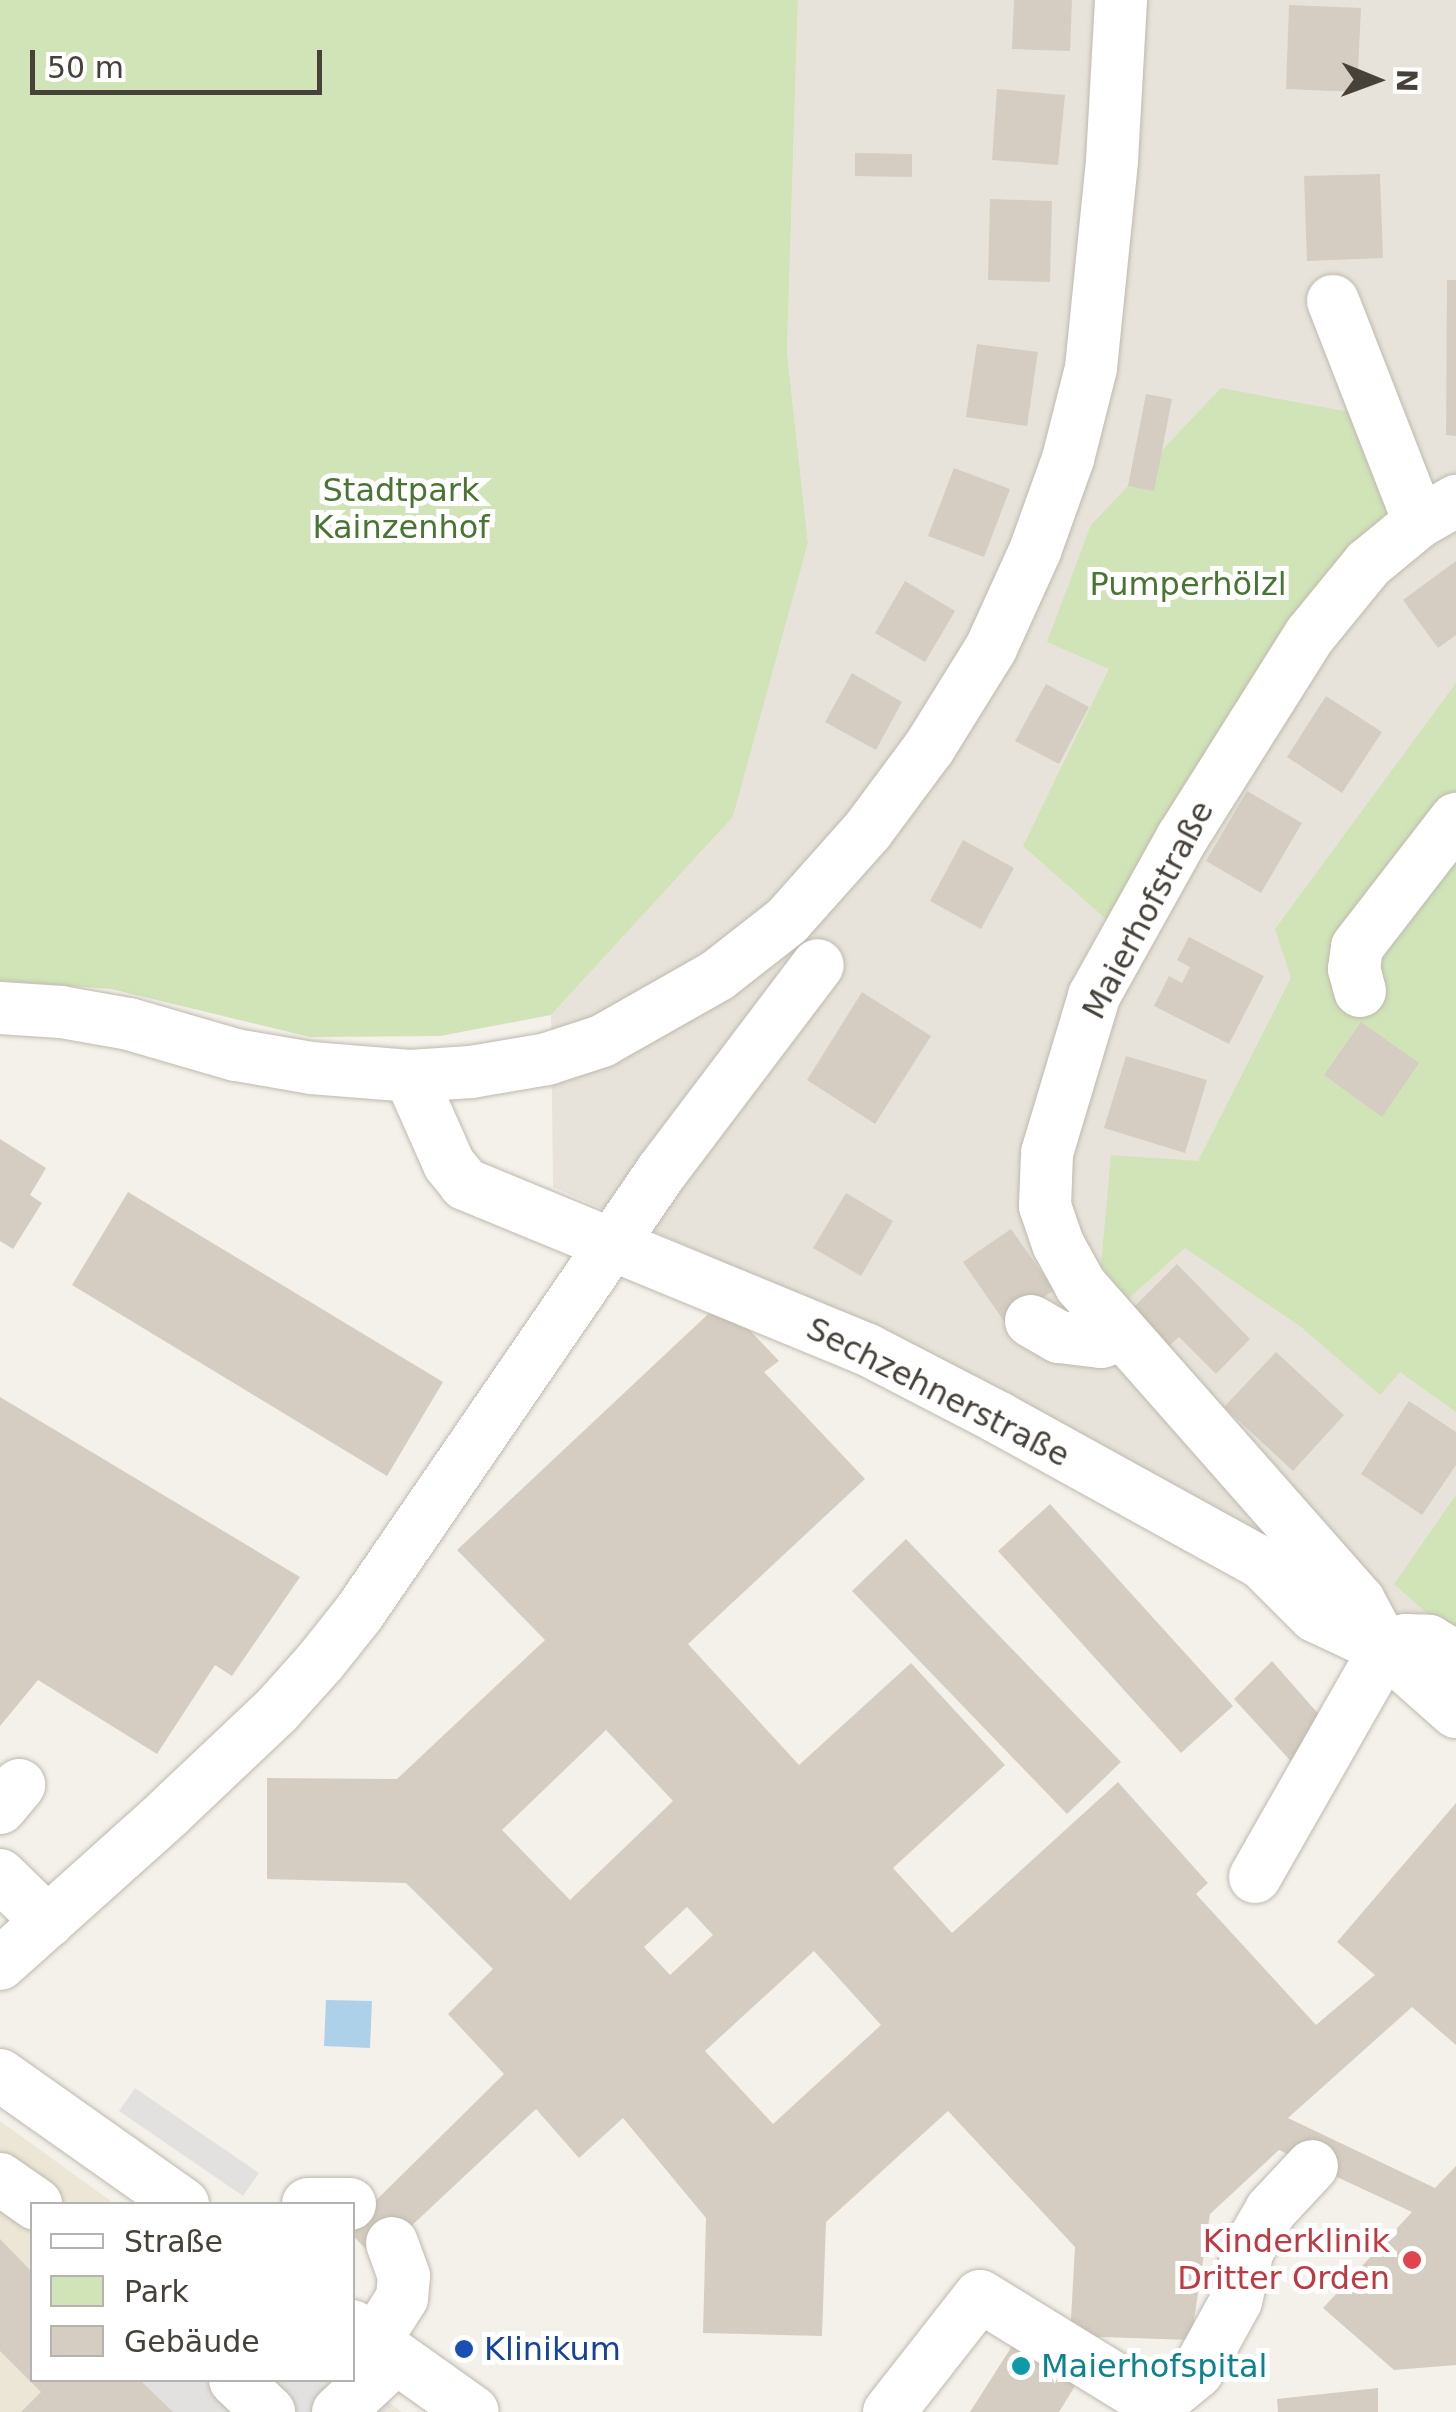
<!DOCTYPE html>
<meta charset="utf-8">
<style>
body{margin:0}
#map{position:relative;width:1456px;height:2412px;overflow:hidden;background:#f4f1eb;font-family:"DejaVu Sans",sans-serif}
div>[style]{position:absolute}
.residential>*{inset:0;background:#e7e3da}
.education>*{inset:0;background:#ebe6d6}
.green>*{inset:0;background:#d0e4b8}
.parking>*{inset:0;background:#e3e1df}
.water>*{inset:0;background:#aed1ea}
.building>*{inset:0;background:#d5cdc1}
.roads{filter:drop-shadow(0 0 2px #bfb9ae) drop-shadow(0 0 2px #bfb9ae)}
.minor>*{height:52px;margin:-26px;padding:0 26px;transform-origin:26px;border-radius:26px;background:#fff}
.dots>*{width:28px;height:28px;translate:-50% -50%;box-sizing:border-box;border:5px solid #fff;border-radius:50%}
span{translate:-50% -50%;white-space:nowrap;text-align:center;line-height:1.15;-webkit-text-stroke:10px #fff;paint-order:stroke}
.park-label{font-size:32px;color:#4a7432}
.street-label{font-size:32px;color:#474239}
.health-label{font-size:32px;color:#be3a42}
.right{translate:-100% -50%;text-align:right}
.transit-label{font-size:32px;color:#164399}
.left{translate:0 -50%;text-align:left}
.culture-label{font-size:32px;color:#0d838f}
.legend{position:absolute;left:30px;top:2202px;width:325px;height:180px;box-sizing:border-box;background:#fff;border:2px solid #b5b3b0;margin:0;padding:12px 18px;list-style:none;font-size:30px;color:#474239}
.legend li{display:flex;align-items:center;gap:20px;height:50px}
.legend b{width:50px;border:2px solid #b5b3b0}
.north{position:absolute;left:1326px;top:30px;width:100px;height:100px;-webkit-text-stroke:8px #fff;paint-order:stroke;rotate:91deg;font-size:28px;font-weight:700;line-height:40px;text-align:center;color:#474239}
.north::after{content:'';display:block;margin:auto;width:35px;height:45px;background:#474239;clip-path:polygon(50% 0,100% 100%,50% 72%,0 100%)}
.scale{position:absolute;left:30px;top:50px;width:292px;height:45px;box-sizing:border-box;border:5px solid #474239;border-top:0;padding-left:12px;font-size:30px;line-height:35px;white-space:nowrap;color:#474239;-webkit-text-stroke:8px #fff;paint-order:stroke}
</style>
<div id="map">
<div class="residential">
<div style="clip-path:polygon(798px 0,1456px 0,1456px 1694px,893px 1337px,553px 1187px,551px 1015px,733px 817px,808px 543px,787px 352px)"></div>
</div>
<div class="education">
<div style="clip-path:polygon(0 2121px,115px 2204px,32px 2204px,32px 2380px,353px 2376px,402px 2412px,0 2412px)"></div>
</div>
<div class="green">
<div style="clip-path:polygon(0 0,798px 0,787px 352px,808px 543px,733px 817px,551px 1015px,440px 1036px,310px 1037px,111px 989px,0 981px)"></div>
<div style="clip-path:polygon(1221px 388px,1355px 413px,1402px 518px,1107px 920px,1023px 846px,1109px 669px,1047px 642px,1091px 525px)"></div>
<div style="clip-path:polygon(1456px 683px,1456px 1412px,1400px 1372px,1380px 1395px,1301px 1327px,1185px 1248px,1127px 1300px,1101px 1265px,1111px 1155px,1198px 1161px,1291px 978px,1275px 929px)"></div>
<div style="clip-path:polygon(1456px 1495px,1456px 1639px,1394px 1584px)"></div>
</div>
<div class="parking">
<div style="clip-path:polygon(135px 2088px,259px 2173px,243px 2196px,119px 2111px)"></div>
<div style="clip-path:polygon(353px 2376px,392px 2405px,385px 2412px,173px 2412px,140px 2380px)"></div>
</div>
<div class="water">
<div style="clip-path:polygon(326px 2000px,372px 2001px,370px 2048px,324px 2046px)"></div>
</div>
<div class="building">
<div style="clip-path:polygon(1014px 0,1072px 0,1070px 51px,1012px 49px)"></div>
<div style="clip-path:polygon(1289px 5px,1361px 8px,1357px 92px,1286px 89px)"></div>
<div style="clip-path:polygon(997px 89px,1065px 95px,1058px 165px,992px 160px)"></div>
<div style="clip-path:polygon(855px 153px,912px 154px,912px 177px,855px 176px)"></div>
<div style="clip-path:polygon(1380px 174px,1383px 258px,1307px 261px,1304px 176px)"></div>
<div style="clip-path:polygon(990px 199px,1052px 201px,1050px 282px,988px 280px)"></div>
<div style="clip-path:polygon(1447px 280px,1456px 280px,1456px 436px,1446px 435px)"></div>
<div style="clip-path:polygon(977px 344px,1038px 352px,1027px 426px,966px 417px)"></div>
<div style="clip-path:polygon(1146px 394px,1172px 399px,1154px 491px,1128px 486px)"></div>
<div style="clip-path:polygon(954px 468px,1010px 489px,984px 557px,928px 536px)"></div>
<div style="clip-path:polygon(1456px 561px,1456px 635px,1438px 648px,1403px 600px)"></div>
<div style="clip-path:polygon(905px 581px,955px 611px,925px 662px,875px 633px)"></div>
<div style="clip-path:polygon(852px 673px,902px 702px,876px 750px,825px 722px)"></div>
<div style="clip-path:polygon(1046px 684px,1089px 707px,1059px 764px,1015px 741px)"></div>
<div style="clip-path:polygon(1326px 696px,1382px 732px,1342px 793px,1287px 757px)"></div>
<div style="clip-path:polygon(1247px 791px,1302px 823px,1261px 893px,1206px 861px)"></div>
<div style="clip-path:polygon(963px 840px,1014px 868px,981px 929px,930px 901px)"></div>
<div style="clip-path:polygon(1189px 937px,1264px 976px,1229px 1044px,1154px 1006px,1169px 976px,1182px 983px,1190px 967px,1177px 960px)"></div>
<div style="clip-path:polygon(862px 992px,931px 1036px,875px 1124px,807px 1080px)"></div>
<div style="clip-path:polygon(1361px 1022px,1419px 1063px,1382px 1117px,1324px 1075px)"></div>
<div style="clip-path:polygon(1126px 1056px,1207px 1080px,1185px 1153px,1104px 1128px)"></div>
<div style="clip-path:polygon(0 1139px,46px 1168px,30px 1195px,42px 1203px,13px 1249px,0 1241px)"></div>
<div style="clip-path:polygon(128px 1192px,443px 1382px,387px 1476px,72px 1285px)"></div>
<div style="clip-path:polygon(846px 1193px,893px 1221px,861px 1276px,813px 1248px)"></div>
<div style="clip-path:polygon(1011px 1229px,1054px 1290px,1006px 1324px,963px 1262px)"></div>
<div style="clip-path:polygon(1177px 1264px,1250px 1339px,1216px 1374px,1179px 1337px,1168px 1347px,1131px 1310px)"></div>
<div style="clip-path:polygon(evenodd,722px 1301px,779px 1361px,764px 1372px,865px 1479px,688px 1644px,799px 1765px,911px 1663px,1005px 1765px,893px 1868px,952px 1933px,1118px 1782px,1208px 1883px,1196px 1894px,1316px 2025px,1375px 1975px,1337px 1942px,1456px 1803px,1456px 2045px,1412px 2007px,1288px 2118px,1435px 2188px,1456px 2166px,1456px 2365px,1394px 2370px,1323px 2308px,1412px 2212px,1279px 2150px,1210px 2214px,1191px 2340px,1070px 2336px,1075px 2247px,948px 2111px,826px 2222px,822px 2336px,703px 2333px,706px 2218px,623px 2118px,579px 2158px,536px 2109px,376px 2259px,352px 2235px,352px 2224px,504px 2074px,448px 2014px,493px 1969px,406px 1883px,267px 1879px,267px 1778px,397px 1779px,545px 1640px,457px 1550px,722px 1301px,606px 1730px,673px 1801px,570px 1900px,502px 1830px,606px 1730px,722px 1301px,687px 1907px,713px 1935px,670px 1975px,644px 1947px,687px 1907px,722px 1301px,814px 1951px,881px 2025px,773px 2124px,705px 2051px,814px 1951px)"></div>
<div style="clip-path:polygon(1276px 1352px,1344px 1415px,1293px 1471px,1224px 1407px)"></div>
<div style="clip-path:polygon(0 1397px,300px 1577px,232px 1676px,215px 1665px,157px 1754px,38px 1680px,0 1726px)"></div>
<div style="clip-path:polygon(1409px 1401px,1456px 1432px,1456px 1465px,1422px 1515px,1361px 1474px)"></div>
<div style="clip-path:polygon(1050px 1504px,1233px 1706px,1181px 1753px,998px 1551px)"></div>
<div style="clip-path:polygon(906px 1539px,1121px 1762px,1067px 1814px,852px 1591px)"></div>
<div style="clip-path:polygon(1272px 1661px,1329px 1726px,1298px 1769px,1234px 1699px)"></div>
<div style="clip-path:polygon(0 2239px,32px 2272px,32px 2380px,140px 2380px,173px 2412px,21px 2412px,41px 2392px,0 2351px)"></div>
<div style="clip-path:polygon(1012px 2346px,1075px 2386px,1059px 2412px,970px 2412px)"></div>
<div style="clip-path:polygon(1378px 2388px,1378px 2412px,1278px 2412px,1277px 2399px)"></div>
</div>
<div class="roads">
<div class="minor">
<div style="left:1333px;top:301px;width:237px;rotate:68.7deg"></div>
<div style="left:1360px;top:991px;width:23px;rotate:-105deg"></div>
<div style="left:1354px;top:969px;width:22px;rotate:-82deg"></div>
<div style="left:1357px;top:947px;width:162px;rotate:-52.3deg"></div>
<div style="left:0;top:1008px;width:61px;rotate:3.8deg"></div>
<div style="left:61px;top:1012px;width:69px;rotate:10deg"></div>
<div style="left:129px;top:1024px;width:111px;rotate:16.2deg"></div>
<div style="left:236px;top:1055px;width:76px;rotate:9.8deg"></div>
<div style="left:311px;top:1068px;width:99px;rotate:4.6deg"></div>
<div style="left:410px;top:1076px;width:61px;rotate:-3.8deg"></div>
<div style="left:471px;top:1072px;width:77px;rotate:-9.7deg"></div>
<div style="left:547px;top:1059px;width:58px;rotate:-18.1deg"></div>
<div style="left:602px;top:1041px;width:133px;rotate:-29.6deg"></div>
<div style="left:718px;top:975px;width:88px;rotate:-38deg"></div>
<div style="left:787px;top:921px;width:122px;rotate:-48.3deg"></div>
<div style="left:868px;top:830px;width:102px;rotate:-53.4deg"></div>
<div style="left:929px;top:748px;width:118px;rotate:-58.2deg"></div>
<div style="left:991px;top:648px;width:107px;rotate:-65.6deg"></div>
<div style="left:1035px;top:551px;width:98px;rotate:-70.3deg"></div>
<div style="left:1068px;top:459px;width:94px;rotate:-75.8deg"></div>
<div style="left:1091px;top:368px;width:208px;rotate:-84.2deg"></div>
<div style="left:1112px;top:161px;width:161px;rotate:-86.8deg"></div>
<div style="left:410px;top:1076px;width:96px;rotate:66.1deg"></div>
<div style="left:449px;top:1164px;width:26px;rotate:51deg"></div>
<div style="left:465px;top:1184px;width:434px;rotate:22.4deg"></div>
<div style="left:866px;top:1349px;width:150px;rotate:27.4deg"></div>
<div style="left:999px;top:1418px;width:302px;rotate:28.9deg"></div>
<div style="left:1263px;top:1564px;width:74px;rotate:45deg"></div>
<div style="left:1315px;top:1616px;width:77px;rotate:25.2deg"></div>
<div style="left:1385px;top:1649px;width:95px;rotate:41.6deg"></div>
<div style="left:1031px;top:1321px;width:32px;rotate:30deg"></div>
<div style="left:1059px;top:1337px;width:42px;rotate:6.8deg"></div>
<div style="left:1101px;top:1342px;width:23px;rotate:-18deg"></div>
<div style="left:1385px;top:1649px;width:55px;rotate:-118.4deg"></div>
<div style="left:1359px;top:1601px;width:422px;rotate:-131.4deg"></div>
<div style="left:1080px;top:1284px;width:46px;rotate:-118.8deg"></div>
<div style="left:1058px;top:1244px;width:40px;rotate:-108.9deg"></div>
<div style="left:1045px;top:1206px;width:53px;rotate:-87.8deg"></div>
<div style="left:1047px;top:1153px;width:164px;rotate:-73.3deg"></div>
<div style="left:1094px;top:996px;width:181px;rotate:-60.9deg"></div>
<div style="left:1182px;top:838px;width:240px;rotate:-57.8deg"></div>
<div style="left:1310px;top:635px;width:92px;rotate:-50.8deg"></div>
<div style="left:1368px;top:564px;width:66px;rotate:-39.5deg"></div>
<div style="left:1419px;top:522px;width:43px;rotate:-29.6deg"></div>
<div style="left:1385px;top:1649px;width:22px;rotate:-24deg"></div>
<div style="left:1405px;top:1640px;width:24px;rotate:2deg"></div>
<div style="left:1429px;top:1641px;width:31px;rotate:31deg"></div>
<div style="left:0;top:1808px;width:30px;rotate:-50deg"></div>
<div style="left:0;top:1875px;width:67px;rotate:44.4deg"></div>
<div style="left:1255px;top:1877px;width:262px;rotate:-60.3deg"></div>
<div style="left:0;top:1964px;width:226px;rotate:-41.9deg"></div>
<div style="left:168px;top:1813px;width:149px;rotate:-43.4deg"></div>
<div style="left:276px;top:1711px;width:66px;rotate:-48.1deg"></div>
<div style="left:320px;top:1662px;width:63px;rotate:-51.5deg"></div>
<div style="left:359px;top:1613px;width:536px;rotate:-55.57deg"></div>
<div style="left:662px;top:1171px;width:258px;rotate:-52.9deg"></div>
<div style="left:0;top:2075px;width:224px;rotate:35.2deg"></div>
<div style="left:0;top:2179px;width:44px;rotate:34.8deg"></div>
<div style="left:308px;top:2204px;width:42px"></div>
<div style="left:352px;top:2326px;width:148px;rotate:35.4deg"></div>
<div style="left:374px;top:2342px;width:52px;rotate:-57.5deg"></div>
<div style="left:402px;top:2298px;width:22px;rotate:-85deg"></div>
<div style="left:404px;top:2276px;width:35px;rotate:-110deg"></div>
<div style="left:235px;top:2380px;width:47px;rotate:43.3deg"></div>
<div style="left:338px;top:2412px;width:79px;rotate:-43deg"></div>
<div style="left:889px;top:2412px;width:147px;rotate:-51.9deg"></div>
<div style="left:980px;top:2296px;width:208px;rotate:31.6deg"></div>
<div style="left:1157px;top:2405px;width:52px;rotate:-39.5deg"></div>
<div style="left:1197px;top:2372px;width:81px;rotate:-61.2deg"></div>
<div style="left:1236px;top:2301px;width:52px;rotate:-76.8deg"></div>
<div style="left:1248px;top:2250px;width:46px;rotate:-60.1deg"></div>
<div style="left:1271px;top:2210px;width:60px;rotate:-47deg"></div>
</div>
</div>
<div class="dots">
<div style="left:1412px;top:2260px;background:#e0444e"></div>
<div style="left:464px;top:2349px;background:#1a4fb4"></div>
<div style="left:1021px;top:2366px;background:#0f9aa8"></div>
</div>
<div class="park-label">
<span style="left:401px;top:509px">Stadtpark<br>Kainzenhof</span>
<span style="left:1188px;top:584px">Pumperhölzl</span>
</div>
<div class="street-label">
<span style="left:1148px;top:910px;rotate:-62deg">Maierhofstraße</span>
<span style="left:938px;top:1392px;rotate:27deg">Sechzehnerstraße</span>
</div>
<div class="health-label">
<span class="right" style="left:1390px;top:2260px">Kinderklinik<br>Dritter Orden</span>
</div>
<div class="transit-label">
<span class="left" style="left:484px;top:2349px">Klinikum</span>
</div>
<div class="culture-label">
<span class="left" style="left:1041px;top:2366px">Maierhofspital</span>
</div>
<ul class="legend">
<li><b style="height:12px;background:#fff"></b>Straße</li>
<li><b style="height:28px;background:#d0e4b8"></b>Park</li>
<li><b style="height:28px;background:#d5cdc1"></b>Gebäude</li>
</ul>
<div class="north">N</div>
<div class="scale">50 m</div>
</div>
